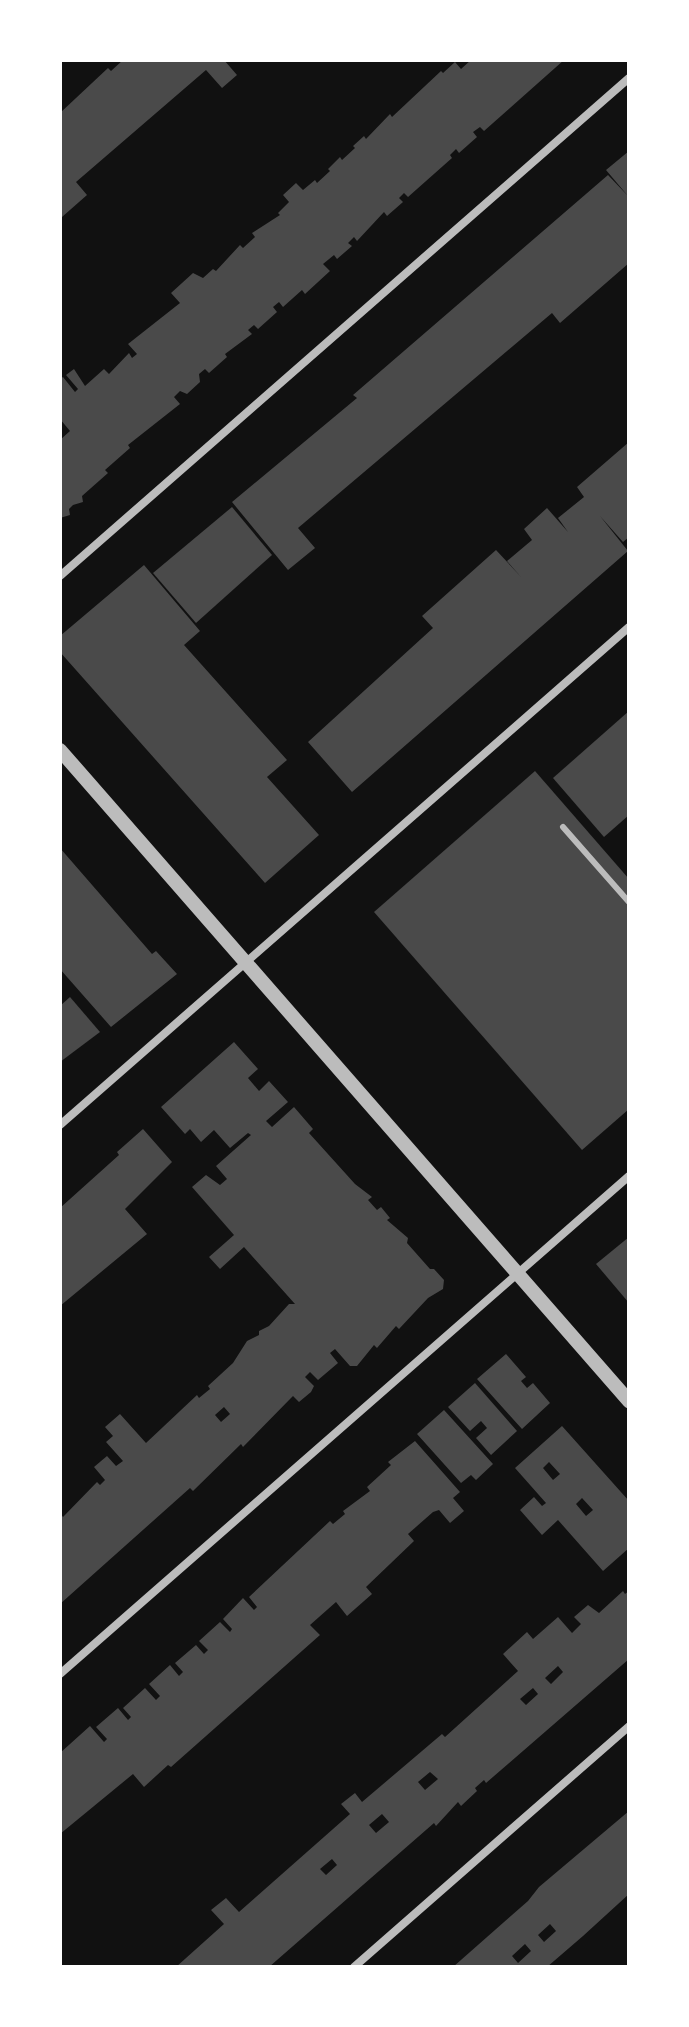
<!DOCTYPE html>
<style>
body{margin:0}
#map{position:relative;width:689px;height:2027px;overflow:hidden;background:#111;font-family:"Asap Condensed",sans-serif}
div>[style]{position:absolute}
.building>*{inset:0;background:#4a4a4a}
.service>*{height:6px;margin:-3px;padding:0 3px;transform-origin:3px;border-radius:3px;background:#bcbcbc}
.minor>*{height:8px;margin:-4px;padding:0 4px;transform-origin:4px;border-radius:4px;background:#bcbcbc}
.tertiary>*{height:14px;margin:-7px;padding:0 7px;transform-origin:7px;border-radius:7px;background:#bcbcbc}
span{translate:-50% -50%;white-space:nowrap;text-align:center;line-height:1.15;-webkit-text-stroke:6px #fff;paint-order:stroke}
.frame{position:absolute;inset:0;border:62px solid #fff;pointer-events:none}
</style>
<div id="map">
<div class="building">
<div style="clip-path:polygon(123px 60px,224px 60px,237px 75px,222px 88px,206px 70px,76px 182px,87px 195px,62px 217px,60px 113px,108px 68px,111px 71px)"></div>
<div style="clip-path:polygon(471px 60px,564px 60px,484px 131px,480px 127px,473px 132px,477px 137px,459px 153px,456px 149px,450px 155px,452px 158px,408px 197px,404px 193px,399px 198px,403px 202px,387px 216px,384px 212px,357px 241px,354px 237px,348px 243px,352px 246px,337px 259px,334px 255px,323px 264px,330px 271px,305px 294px,302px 290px,283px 307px,279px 302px,273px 307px,277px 312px,258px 329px,254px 325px,248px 330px,252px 334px,225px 354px,227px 357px,209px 373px,205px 369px,199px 374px,200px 382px,187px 394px,180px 391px,174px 397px,180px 404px,128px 445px,130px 448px,105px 470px,108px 473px,82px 496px,83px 502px,73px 505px,69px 509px,70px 515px,60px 518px,60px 440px,70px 431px,60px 419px,60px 379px,63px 377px,75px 392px,78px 389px,66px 375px,74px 369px,85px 386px,104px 369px,109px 374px,129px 353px,132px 358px,137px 354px,128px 344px,180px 303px,171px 293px,193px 273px,203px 278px,213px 269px,216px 271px,240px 245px,243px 248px,255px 237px,252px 233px,280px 215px,278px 213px,289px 202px,283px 195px,296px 183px,303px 190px,315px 180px,317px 183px,330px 171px,328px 169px,340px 157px,342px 160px,355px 148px,353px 146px,364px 136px,366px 139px,390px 114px,392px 117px,441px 71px,443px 73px,455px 62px,461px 69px)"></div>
<div style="clip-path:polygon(629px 151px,629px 263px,560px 323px,552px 313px,298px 528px,315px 548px,288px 570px,232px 502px,357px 398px,353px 395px,608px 175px,628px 196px,606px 170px)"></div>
<div style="clip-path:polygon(629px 442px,629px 537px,623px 542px,600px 516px,628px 551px,352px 792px,308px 742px,433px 628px,422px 616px,496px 550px,521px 577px,507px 561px,532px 540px,524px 529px,547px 508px,568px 532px,558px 518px,584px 497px,577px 487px)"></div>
<div style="clip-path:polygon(232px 507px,272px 555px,196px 623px,153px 573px)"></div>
<div style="clip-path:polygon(144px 565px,200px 631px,184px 645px,287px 760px,267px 777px,319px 835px,265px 883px,60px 652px,60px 636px)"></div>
<div style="clip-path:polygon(629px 711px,629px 815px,604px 837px,553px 778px)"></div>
<div style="clip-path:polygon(535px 771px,629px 879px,629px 1109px,582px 1150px,374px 912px)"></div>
<div style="clip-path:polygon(60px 848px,152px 954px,156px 951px,177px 974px,111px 1027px,60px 969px)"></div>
<div style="clip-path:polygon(70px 997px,100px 1032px,60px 1062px,60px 1006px)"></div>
<div style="clip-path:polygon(evenodd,234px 1042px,258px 1069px,248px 1078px,259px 1091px,269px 1081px,288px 1102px,266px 1121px,272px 1127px,294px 1107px,313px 1129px,309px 1133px,355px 1184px,372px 1197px,368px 1200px,377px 1210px,381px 1207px,390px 1218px,387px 1220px,408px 1238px,407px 1243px,430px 1269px,434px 1269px,444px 1280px,443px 1289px,428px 1298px,399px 1329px,396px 1326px,377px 1348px,374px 1345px,357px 1366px,350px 1366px,335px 1349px,330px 1353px,338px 1363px,318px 1380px,310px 1372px,305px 1377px,314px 1386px,311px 1392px,299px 1402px,293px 1396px,291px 1398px,243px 1447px,241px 1444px,193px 1491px,190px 1488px,60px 1604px,60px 1513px,63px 1517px,97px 1482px,100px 1485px,105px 1480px,94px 1467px,107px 1456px,116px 1466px,123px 1461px,106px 1442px,113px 1436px,105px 1427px,120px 1414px,146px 1443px,197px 1395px,199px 1398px,210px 1389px,208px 1386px,233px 1363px,247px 1341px,259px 1335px,259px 1331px,269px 1326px,289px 1304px,295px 1304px,244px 1247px,220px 1269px,209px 1257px,234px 1235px,192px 1187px,206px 1175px,220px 1185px,227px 1179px,216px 1166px,251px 1135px,248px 1133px,230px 1148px,214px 1130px,201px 1142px,190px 1129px,185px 1134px,161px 1107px,234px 1042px,224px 1407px,230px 1414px,221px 1422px,215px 1415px,224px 1407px)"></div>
<div style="clip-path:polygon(143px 1129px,172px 1162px,125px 1209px,147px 1234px,60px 1306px,60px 1208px,119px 1155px,117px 1152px)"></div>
<div style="clip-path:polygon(629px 1237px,629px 1303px,596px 1264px)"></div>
<div style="clip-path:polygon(506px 1354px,526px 1377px,521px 1381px,527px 1388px,533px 1383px,550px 1403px,522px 1429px,477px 1379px)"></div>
<div style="clip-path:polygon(475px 1383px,517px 1431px,491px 1455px,476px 1438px,487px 1428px,481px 1421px,470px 1431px,448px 1407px)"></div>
<div style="clip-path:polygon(444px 1410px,493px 1464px,476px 1480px,471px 1475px,461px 1483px,417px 1434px)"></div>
<div style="clip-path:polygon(evenodd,562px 1426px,629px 1501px,629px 1548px,603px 1571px,558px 1520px,542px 1535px,520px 1510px,534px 1497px,542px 1506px,546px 1503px,515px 1468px,562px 1426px,549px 1462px,560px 1474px,553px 1480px,543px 1468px,549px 1462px,562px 1426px,582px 1498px,593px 1510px,586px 1516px,576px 1504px,582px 1498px)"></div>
<div style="clip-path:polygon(415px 1441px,460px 1492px,453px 1498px,464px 1511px,450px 1523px,439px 1510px,433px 1512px,408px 1534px,414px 1541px,366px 1587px,372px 1594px,347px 1616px,336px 1602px,310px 1625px,320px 1635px,171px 1767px,168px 1765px,144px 1787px,133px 1774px,60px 1834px,60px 1753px,90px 1726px,104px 1742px,107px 1739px,96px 1727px,118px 1708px,128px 1720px,131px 1717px,123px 1708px,145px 1688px,156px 1700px,160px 1696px,149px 1684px,170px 1665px,179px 1676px,183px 1672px,175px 1663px,196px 1645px,204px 1654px,208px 1650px,199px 1641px,220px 1622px,230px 1632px,232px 1629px,223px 1619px,243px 1598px,254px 1610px,257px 1607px,249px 1597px,330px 1521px,333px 1524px,345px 1514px,343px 1511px,370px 1491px,367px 1487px,391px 1465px,388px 1462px)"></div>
<div style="clip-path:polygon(evenodd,623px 1591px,625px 1594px,629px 1591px,629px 1659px,486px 1783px,484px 1780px,475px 1788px,477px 1791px,461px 1806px,458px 1802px,436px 1826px,434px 1823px,269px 1967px,176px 1967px,224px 1924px,211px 1910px,226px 1898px,239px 1912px,350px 1814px,341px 1804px,355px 1793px,362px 1802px,442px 1734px,445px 1737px,518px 1671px,503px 1654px,527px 1632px,533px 1639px,558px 1617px,572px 1633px,581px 1624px,574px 1617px,588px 1605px,599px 1613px,623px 1591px,558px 1666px,563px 1672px,551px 1684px,545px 1678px,558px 1666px,623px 1591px,533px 1688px,538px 1694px,526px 1705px,520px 1699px,533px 1688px,623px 1591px,430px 1772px,438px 1779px,425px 1790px,418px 1782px,430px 1772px,623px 1591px,382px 1814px,389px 1822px,376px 1833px,369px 1825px,382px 1814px,623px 1591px,332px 1859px,337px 1865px,326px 1875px,320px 1869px,332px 1859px)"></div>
<div style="clip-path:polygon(evenodd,629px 1811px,629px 1894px,583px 1936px,547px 1967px,453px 1967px,528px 1901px,539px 1887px,629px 1811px,550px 1924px,556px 1931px,544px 1942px,538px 1935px,550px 1924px,629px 1811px,525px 1944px,531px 1951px,518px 1963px,512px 1956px,525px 1944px)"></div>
</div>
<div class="service">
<div style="left:563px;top:827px;width:100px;rotate:48.7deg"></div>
</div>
<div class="minor">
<div style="left:60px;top:576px;width:756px;rotate:-41.19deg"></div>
<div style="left:60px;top:1125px;width:756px;rotate:-41.19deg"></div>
<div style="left:60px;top:1674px;width:756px;rotate:-41.19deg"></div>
<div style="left:354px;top:1967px;width:366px;rotate:-41.2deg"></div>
</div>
<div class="tertiary">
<div style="left:60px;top:750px;width:865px;rotate:48.85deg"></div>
</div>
<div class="frame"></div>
</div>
